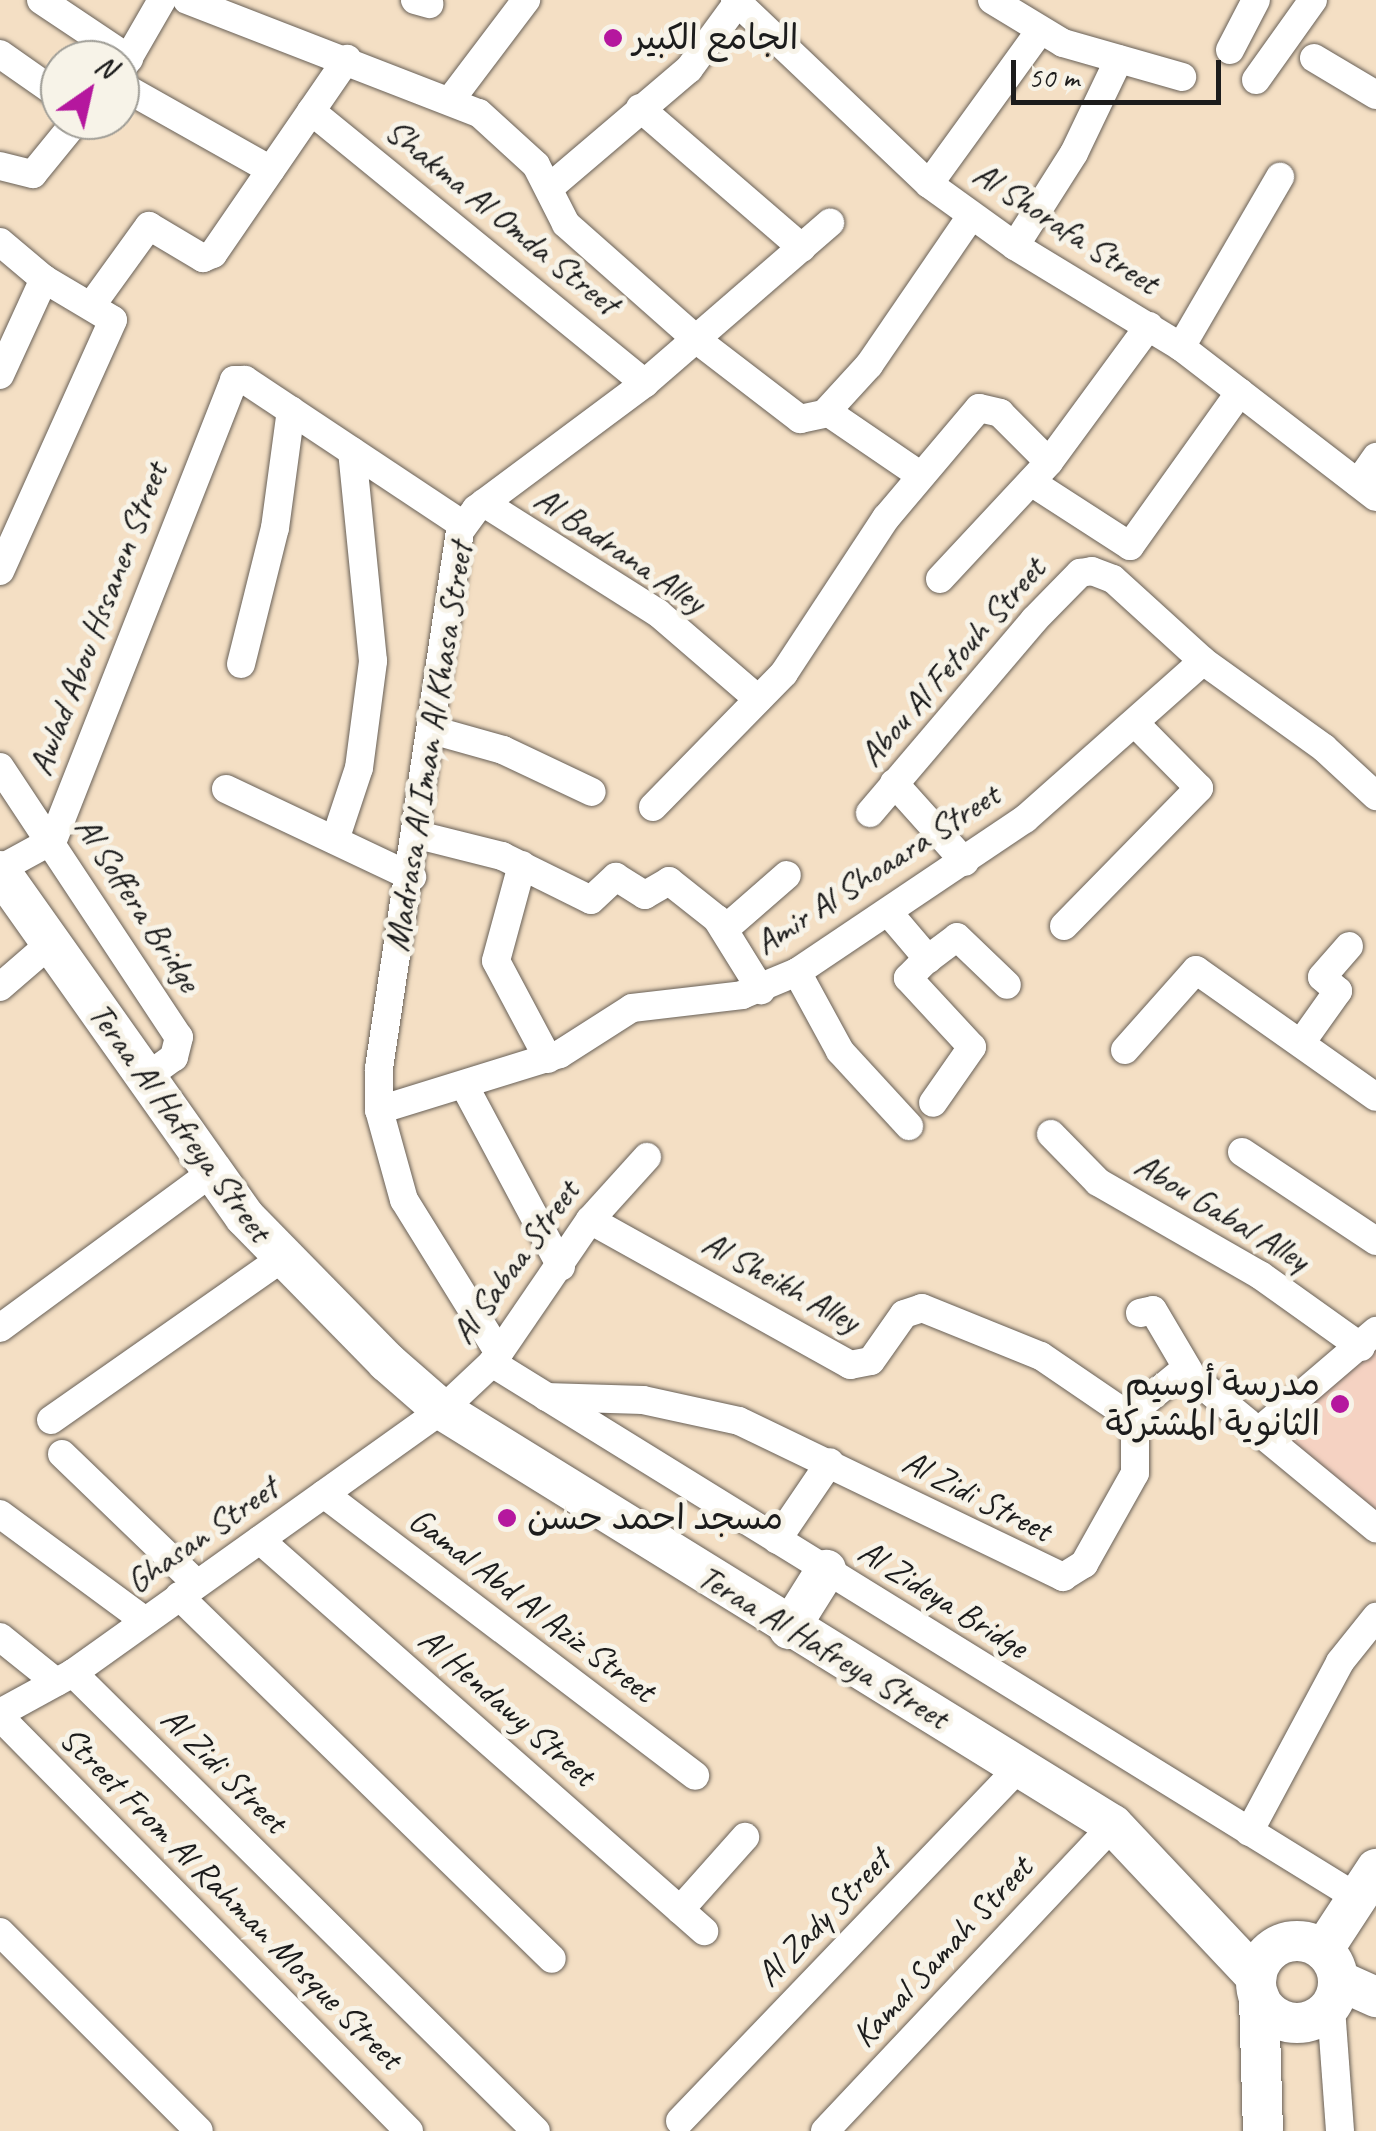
<!DOCTYPE html>
<meta charset="utf-8">
<style>
body{margin:0}
#map{position:relative;width:1376px;height:2131px;overflow:hidden;background:#f4dfc4;font-family:Caveat,"Playpen Sans Arabic",sans-serif}
div>[style]{position:absolute}
.built>*{inset:0;background:#f5d2c2}
.roads{filter:drop-shadow(0 0 2px #686057) drop-shadow(0 0 2px #686057)}
.street>*{height:28px;margin:-14px;padding:0 14px;transform-origin:14px;border-radius:14px;background:#fff}
.secondary>*{height:40px;margin:-20px;padding:0 20px;transform-origin:20px;border-radius:20px;background:#fff}
.secondary>.ring{margin:-20px;padding:0;box-sizing:content-box;background:none;border:40px solid #fff;border-radius:50%}
.dots>*{width:28px;height:28px;translate:-50% -50%;box-sizing:border-box;border:5px solid #f7f3e8;border-radius:50%}
span{translate:-50% -50%;white-space:nowrap;text-align:center;line-height:1.15;-webkit-text-stroke:10px #f7f3e8;paint-order:stroke}
.poi-label{font-size:35px;color:#1c1c1c}
.left{translate:0 -50%;text-align:left}
.right{translate:-100% -50%;text-align:right}
.street-label{font-size:35px;color:#1c1c1c}
.north{position:absolute;left:40px;top:40px;width:100px;height:100px;box-sizing:border-box;background:#f7f3e8;border:2px solid #9f9d96;border-radius:50%;rotate:34deg;font-size:28px;font-weight:700;line-height:40px;text-align:center;color:#1c1c1c}
.north::after{content:'';display:block;margin:auto;width:35px;height:45px;background:#b5179e;clip-path:polygon(50% 0,100% 100%,50% 72%,0 100%)}
.scale{position:absolute;left:1011px;top:60px;width:210px;height:45px;box-sizing:border-box;border:5px solid #1c1c1c;border-top:0;padding-left:12px;font-size:30px;line-height:35px;white-space:nowrap;color:#1c1c1c;-webkit-text-stroke:8px #f7f3e8;paint-order:stroke}
</style>
<div id="map">
<div class="built">
<div style="clip-path:polygon(1376px 1339px,1376px 1522px,1270px 1432px)"></div>
</div>
<div class="roads">
<div class="street">
<div style="left:41px;top:0;width:106px;rotate:33.8deg"></div>
<div style="left:187px;top:0;width:313px;rotate:21.2deg"></div>
<div style="left:479px;top:113px;width:77px;rotate:42.4deg"></div>
<div style="left:536px;top:165px;width:66px;rotate:63deg"></div>
<div style="left:566px;top:224px;width:175px;rotate:41.5deg"></div>
<div style="left:697px;top:340px;width:130px;rotate:37.5deg"></div>
<div style="left:800px;top:419px;width:30px;rotate:-12deg"></div>
<div style="left:829px;top:413px;width:110px;rotate:34.3deg"></div>
<div style="left:415px;top:0;width:15px;rotate:16deg"></div>
<div style="left:735px;top:0;width:267px;rotate:43.5deg"></div>
<div style="left:929px;top:184px;width:106px;rotate:35.8deg"></div>
<div style="left:1015px;top:246px;width:194px;rotate:31.3deg"></div>
<div style="left:1181px;top:347px;width:246px;rotate:37.6deg"></div>
<div style="left:992px;top:0;width:83px;rotate:31.2deg"></div>
<div style="left:1063px;top:43px;width:124px;rotate:15.9deg"></div>
<div style="left:1230px;top:50px;width:56px;rotate:-62.5deg"></div>
<div style="left:0;top:54px;width:73px;rotate:35deg"></div>
<div style="left:1314px;top:58px;width:72px;rotate:30.8deg"></div>
<div style="left:121px;top:71px;width:82px;rotate:-60deg"></div>
<div style="left:1256px;top:80px;width:98px;rotate:-54.5deg"></div>
<div style="left:120px;top:85px;width:173px;rotate:29.4deg"></div>
<div style="left:452px;top:98px;width:123px;rotate:-52.9deg"></div>
<div style="left:640px;top:108px;width:214px;rotate:40.8deg"></div>
<div style="left:311px;top:111px;width:431px;rotate:39.2deg"></div>
<div style="left:0;top:166px;width:34px;rotate:14deg"></div>
<div style="left:33px;top:174px;width:70px;rotate:-50.8deg"></div>
<div style="left:929px;top:184px;width:188px;rotate:-54.1deg"></div>
<div style="left:549px;top:188px;width:184px;rotate:-40.4deg"></div>
<div style="left:689px;top:69px;width:83px;rotate:-53.8deg"></div>
<div style="left:0;top:242px;width:57px;rotate:40.1deg"></div>
<div style="left:44px;top:279px;width:80px;rotate:30.7deg"></div>
<div style="left:113px;top:320px;width:275px;rotate:114.2deg"></div>
<div style="left:1015px;top:246px;width:110px;rotate:-57.6deg"></div>
<div style="left:1074px;top:153px;width:104px;rotate:-64.4deg"></div>
<div style="left:91px;top:306px;width:99px;rotate:-54.1deg"></div>
<div style="left:149px;top:226px;width:63px;rotate:30.7deg"></div>
<div style="left:203px;top:258px;width:11px;rotate:-22deg"></div>
<div style="left:213px;top:254px;width:237px;rotate:-55.5deg"></div>
<div style="left:1181px;top:347px;width:197px;rotate:-59.8deg"></div>
<div style="left:0;top:375px;width:106px;rotate:-65.4deg"></div>
<div style="left:826px;top:412px;width:64px;rotate:-47.5deg"></div>
<div style="left:869px;top:365px;width:181px;rotate:-55.6deg"></div>
<div style="left:1031px;top:482px;width:118px;rotate:32.9deg"></div>
<div style="left:1130px;top:546px;width:189px;rotate:-54.5deg"></div>
<div style="left:1358px;top:483px;width:32px;rotate:-55deg"></div>
<div style="left:484px;top:503px;width:206px;rotate:32.3deg"></div>
<div style="left:658px;top:613px;width:132px;rotate:40.7deg"></div>
<div style="left:940px;top:579px;width:160px;rotate:-47deg"></div>
<div style="left:1049px;top:462px;width:169px;rotate:-53.7deg"></div>
<div style="left:241px;top:664px;width:140px;rotate:-76deg"></div>
<div style="left:275px;top:528px;width:119px;rotate:-82.3deg"></div>
<div style="left:432px;top:730px;width:74px;rotate:15.7deg"></div>
<div style="left:503px;top:750px;width:98px;rotate:25.3deg"></div>
<div style="left:0;top:767px;width:324px;rotate:56.5deg"></div>
<div style="left:179px;top:1037px;width:21px;rotate:104deg"></div>
<div style="left:174px;top:1057px;width:34px;rotate:144deg"></div>
<div style="left:894px;top:783px;width:106px;rotate:48.1deg"></div>
<div style="left:226px;top:789px;width:206px;rotate:25.3deg"></div>
<div style="left:653px;top:807px;width:187px;rotate:-45.6deg"></div>
<div style="left:784px;top:673px;width:186px;rotate:-56.7deg"></div>
<div style="left:886px;top:518px;width:144px;rotate:-49.8deg"></div>
<div style="left:979px;top:408px;width:22px;rotate:13deg"></div>
<div style="left:1000px;top:413px;width:69px;rotate:45deg"></div>
<div style="left:870px;top:813px;width:253px;rotate:-49.6deg"></div>
<div style="left:1034px;top:620px;width:66px;rotate:-45.6deg"></div>
<div style="left:1080px;top:573px;width:12px;rotate:-9deg"></div>
<div style="left:1092px;top:571px;width:22px;rotate:21deg"></div>
<div style="left:1113px;top:579px;width:122px;rotate:42.3deg"></div>
<div style="left:1203px;top:661px;width:149px;rotate:35.7deg"></div>
<div style="left:1324px;top:748px;width:71px;rotate:42.7deg"></div>
<div style="left:418px;top:835px;width:87px;rotate:14deg"></div>
<div style="left:502px;top:856px;width:99px;rotate:26.3deg"></div>
<div style="left:591px;top:900px;width:34px;rotate:-43deg"></div>
<div style="left:616px;top:877px;width:34px;rotate:32deg"></div>
<div style="left:645px;top:895px;width:28px;rotate:-30deg"></div>
<div style="left:669px;top:881px;width:61px;rotate:38.4deg"></div>
<div style="left:717px;top:919px;width:84px;rotate:58.2deg"></div>
<div style="left:335px;top:840px;width:76px;rotate:-71.6deg"></div>
<div style="left:359px;top:768px;width:108px;rotate:-82.5deg"></div>
<div style="left:373px;top:661px;width:211px;rotate:-95.7deg"></div>
<div style="left:522px;top:865px;width:99px;rotate:105.2deg"></div>
<div style="left:496px;top:961px;width:111px;rotate:62deg"></div>
<div style="left:0;top:869px;width:60px;rotate:-28.7deg"></div>
<div style="left:53px;top:840px;width:494px;rotate:-68.5deg"></div>
<div style="left:234px;top:380px;width:11px"></div>
<div style="left:245px;top:380px;width:262px;rotate:33.6deg"></div>
<div style="left:888px;top:912px;width:62px;rotate:49.6deg"></div>
<div style="left:928px;top:959px;width:36px;rotate:-37deg"></div>
<div style="left:957px;top:937px;width:69px;rotate:43.8deg"></div>
<div style="left:1064px;top:926px;width:193px;rotate:-45.6deg"></div>
<div style="left:1199px;top:788px;width:91px;rotate:-134.6deg"></div>
<div style="left:725px;top:929px;width:82px;rotate:-41.1deg"></div>
<div style="left:927px;top:959px;width:27px;rotate:135deg"></div>
<div style="left:908px;top:978px;width:94px;rotate:47.2deg"></div>
<div style="left:972px;top:1047px;width:68px;rotate:124.9deg"></div>
<div style="left:797px;top:972px;width:90px;rotate:61.4deg"></div>
<div style="left:840px;top:1051px;width:102px;rotate:47.4deg"></div>
<div style="left:0;top:987px;width:67px;rotate:-40.8deg"></div>
<div style="left:1301px;top:1043px;width:64px;rotate:-54.6deg"></div>
<div style="left:1338px;top:991px;width:21px;rotate:-139deg"></div>
<div style="left:1322px;top:977px;width:41px;rotate:-48.9deg"></div>
<div style="left:1125px;top:1050px;width:107px;rotate:-48.4deg"></div>
<div style="left:1196px;top:970px;width:220px;rotate:35.2deg"></div>
<div style="left:464px;top:1085px;width:206px;rotate:61.9deg"></div>
<div style="left:379px;top:1110px;width:189px;rotate:-17.2deg"></div>
<div style="left:560px;top:1054px;width:85px;rotate:-32.6deg"></div>
<div style="left:632px;top:1008px;width:111px;rotate:-6.7deg"></div>
<div style="left:742px;top:995px;width:60px;rotate:-22.7deg"></div>
<div style="left:797px;top:972px;width:275px;rotate:-33.9deg"></div>
<div style="left:1025px;top:819px;width:238px;rotate:-41.6deg"></div>
<div style="left:1051px;top:1134px;width:67px;rotate:45.6deg"></div>
<div style="left:1098px;top:1182px;width:187px;rotate:29.9deg"></div>
<div style="left:1260px;top:1275px;width:124px;rotate:35.5deg"></div>
<div style="left:1242px;top:1152px;width:161px;rotate:33.6deg"></div>
<div style="left:590px;top:1220px;width:298px;rotate:29.1deg"></div>
<div style="left:850px;top:1365px;width:21px;rotate:-11deg"></div>
<div style="left:871px;top:1361px;width:57px;rotate:-54.9deg"></div>
<div style="left:904px;top:1314px;width:19px;rotate:-18deg"></div>
<div style="left:922px;top:1308px;width:128px;rotate:22deg"></div>
<div style="left:1041px;top:1356px;width:110px;rotate:34.3deg"></div>
<div style="left:1140px;top:1313px;width:13px;rotate:-13deg"></div>
<div style="left:1153px;top:1310px;width:71px;rotate:59.5deg"></div>
<div style="left:0;top:1328px;width:260px;rotate:-36.3deg"></div>
<div style="left:499px;top:1353px;width:180px;rotate:-121.8deg"></div>
<div style="left:404px;top:1200px;width:93px;rotate:-105.5deg"></div>
<div style="left:379px;top:1110px;width:42px;rotate:-90deg"></div>
<div style="left:379px;top:1068px;width:543px;rotate:-81.42deg"></div>
<div style="left:460px;top:531px;width:27px;rotate:-54deg"></div>
<div style="left:476px;top:509px;width:211px;rotate:-36.7deg"></div>
<div style="left:645px;top:383px;width:245px;rotate:-40.9deg"></div>
<div style="left:492px;top:1363px;width:1016px;rotate:31.72deg"></div>
<div style="left:546px;top:1397px;width:97px;rotate:1.8deg"></div>
<div style="left:643px;top:1400px;width:98px;rotate:12.3deg"></div>
<div style="left:739px;top:1421px;width:360px;rotate:25.7deg"></div>
<div style="left:1063px;top:1577px;width:25px;rotate:-32deg"></div>
<div style="left:1084px;top:1564px;width:104px;rotate:-60.7deg"></div>
<div style="left:1135px;top:1473px;width:63px;rotate:-90deg"></div>
<div style="left:1135px;top:1410px;width:63px;rotate:-39.2deg"></div>
<div style="left:1184px;top:1370px;width:249px;rotate:39.5deg"></div>
<div style="left:51px;top:1420px;width:281px;rotate:-35deg"></div>
<div style="left:1260px;top:1430px;width:153px;rotate:-40.5deg"></div>
<div style="left:62px;top:1454px;width:187px;rotate:43.9deg"></div>
<div style="left:324px;top:1494px;width:466px;rotate:37.2deg"></div>
<div style="left:0;top:1514px;width:180px;rotate:36.4deg"></div>
<div style="left:260px;top:1540px;width:592px;rotate:41.37deg"></div>
<div style="left:777px;top:1540px;width:94px;rotate:-55.8deg"></div>
<div style="left:179px;top:1596px;width:520px;rotate:44.22deg"></div>
<div style="left:0;top:1637px;width:72px;rotate:38.8deg"></div>
<div style="left:73px;top:1673px;width:651px;rotate:44.69deg"></div>
<div style="left:0;top:1713px;width:83px;rotate:-28.7deg"></div>
<div style="left:73px;top:1673px;width:453px;rotate:-35.5deg"></div>
<div style="left:442px;top:1410px;width:69px;rotate:-43.2deg"></div>
<div style="left:492px;top:1363px;width:173px;rotate:-55.6deg"></div>
<div style="left:590px;top:1220px;width:85px;rotate:-47.9deg"></div>
<div style="left:0;top:1717px;width:582px;rotate:45.35deg"></div>
<div style="left:1249px;top:1832px;width:193px;rotate:-61.8deg"></div>
<div style="left:1340px;top:1662px;width:58px;rotate:-51.3deg"></div>
<div style="left:680px;top:1910px;width:98px;rotate:-48.3deg"></div>
<div style="left:0;top:1932px;width:281px;rotate:45deg"></div>
<div style="left:1331px;top:2008px;width:123px;rotate:85.8deg"></div>
<div style="left:680px;top:2121px;width:491px;rotate:-46.2deg"></div>
<div style="left:825px;top:2131px;width:420px;rotate:-46.7deg"></div>
</div>
<div class="secondary">
<div style="left:0;top:871px;width:424px;rotate:54.7deg"></div>
<div style="left:245px;top:1217px;width:203px;rotate:45.6deg"></div>
<div style="left:387px;top:1362px;width:73px;rotate:41.1deg"></div>
<div style="left:442px;top:1410px;width:789px;rotate:31.74deg"></div>
<div style="left:1113px;top:1825px;width:209px;rotate:46.7deg"></div>
<div style="left:789px;top:1629px;width:70px;rotate:-57.9deg"></div>
<div class="ring" style="left:1256px;top:1941px;width:42px;height:42px"></div>
<div style="left:1323px;top:1950px;width:97px;rotate:-56.8deg"></div>
<div style="left:1338px;top:1980px;width:42px;rotate:24.1deg"></div>
<div style="left:1259px;top:1997px;width:134px;rotate:88.3deg"></div>
</div>
</div>
<div class="dots">
<div style="left:613px;top:38px;background:#b5179e"></div>
<div style="left:1340px;top:1404px;background:#b5179e"></div>
<div style="left:507px;top:1518px;background:#b5179e"></div>
</div>
<div class="poi-label">
<span class="left" style="left:633px;top:38px">الجامع الكبير</span>
<span class="right" style="left:1320px;top:1404px">مدرسة أوسيم<br>الثانوية المشتركة</span>
<span class="left" style="left:527px;top:1518px">مسجد احمد حسن</span>
</div>
<div class="street-label">
<span style="left:502px;top:217px;rotate:39deg">Shakma Al Omda Street</span>
<span style="left:1066px;top:228px;rotate:33deg">Al Shorafa Street</span>
<span style="left:620px;top:550px;rotate:34deg">Al Badrana Alley</span>
<span style="left:98px;top:619px;rotate:-69deg">Awlad Abou Hssanen Street</span>
<span style="left:952px;top:662px;rotate:-49deg">Abou Al Fetouh Street</span>
<span style="left:429px;top:747px;rotate:-81deg">Madrasa Al Iman Al Khasa Street</span>
<span style="left:877px;top:869px;rotate:-33deg">Amir Al Shoaara Street</span>
<span style="left:138px;top:904px;rotate:57deg">Al Soffera Bridge</span>
<span style="left:180px;top:1122px;rotate:54deg">Teraa Al Hafreya Street</span>
<span style="left:1222px;top:1212px;rotate:31deg">Abou Gabal Alley</span>
<span style="left:515px;top:1262px;rotate:-54deg">Al Sabaa Street</span>
<span style="left:781px;top:1282px;rotate:29deg">Al Sheikh Alley</span>
<span style="left:977px;top:1496px;rotate:27deg">Al Zidi Street</span>
<span style="left:202px;top:1535px;rotate:-35deg">Ghasan Street</span>
<span style="left:943px;top:1599px;rotate:32deg">Al Zideya Bridge</span>
<span style="left:532px;top:1605px;rotate:37deg">Gamal Abd Al Aziz Street</span>
<span style="left:823px;top:1647px;rotate:31deg">Teraa Al Hafreya Street</span>
<span style="left:507px;top:1707px;rotate:41deg">Al Hendawy Street</span>
<span style="left:224px;top:1770px;rotate:45deg">Al Zidi Street</span>
<span style="left:231px;top:1898px;rotate:45deg">Street From Al Rahman Mosque Street</span>
<span style="left:823px;top:1918px;rotate:-46deg">Al Zady Street</span>
<span style="left:942px;top:1952px;rotate:-47deg">Kamal Samah Street</span>
</div>
<div class="north">N</div>
<div class="scale">50 m</div>
</div>
